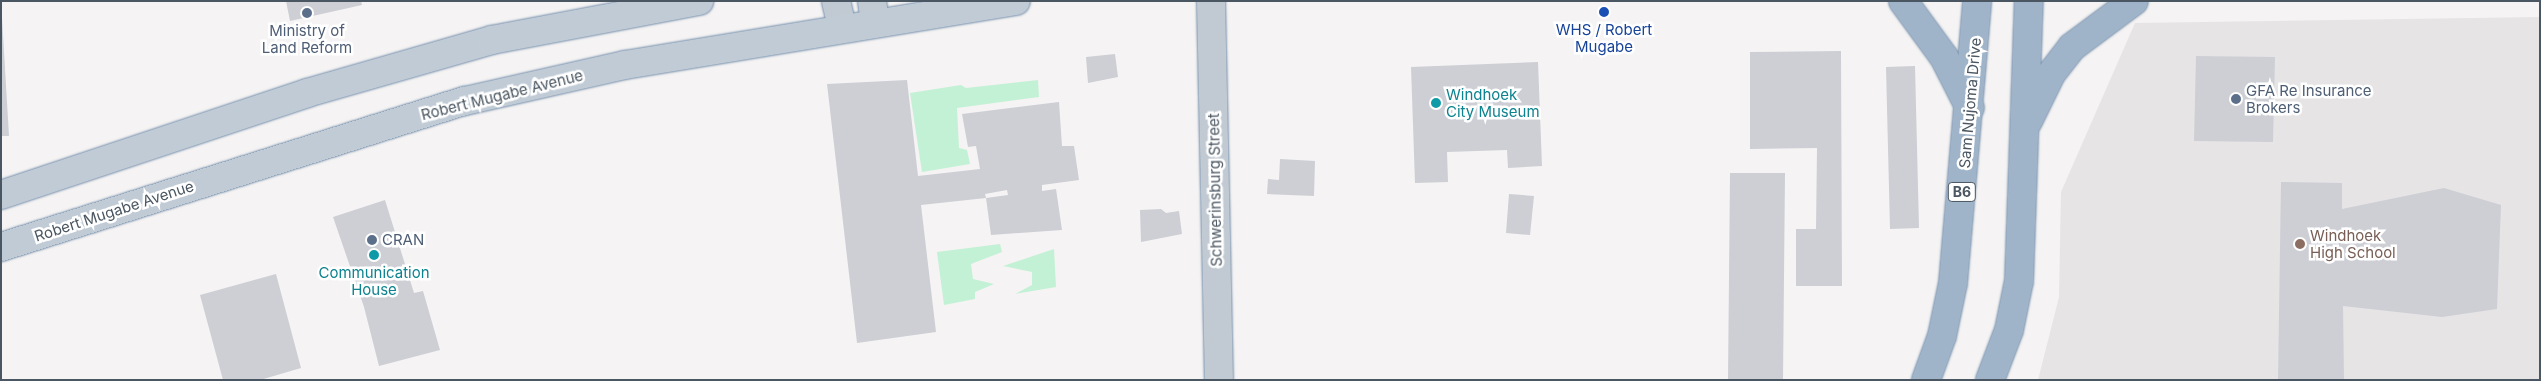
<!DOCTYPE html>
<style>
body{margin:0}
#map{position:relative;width:2541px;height:381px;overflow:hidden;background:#f5f3f3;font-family:Inter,sans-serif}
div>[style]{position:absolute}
.education>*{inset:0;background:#e6e4e5}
.green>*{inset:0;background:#c3f1d5}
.building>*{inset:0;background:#cdcfd5}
.roads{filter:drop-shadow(0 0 1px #7690ad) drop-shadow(0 0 1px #7690ad)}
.minor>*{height:28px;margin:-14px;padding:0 14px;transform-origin:14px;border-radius:14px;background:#c1cad2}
.tertiary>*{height:28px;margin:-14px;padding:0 14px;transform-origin:14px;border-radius:14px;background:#c1cad2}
.secondary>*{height:28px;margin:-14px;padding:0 14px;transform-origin:14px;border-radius:14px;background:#c1cbd6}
.trunk>*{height:28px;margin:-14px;padding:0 14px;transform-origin:14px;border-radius:14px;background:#9fb4c9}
.dots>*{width:14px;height:14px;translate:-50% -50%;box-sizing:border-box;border:2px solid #fff;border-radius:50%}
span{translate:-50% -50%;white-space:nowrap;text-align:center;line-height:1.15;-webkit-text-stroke:5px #fff;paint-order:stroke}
.shield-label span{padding:1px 4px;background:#fff;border:1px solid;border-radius:4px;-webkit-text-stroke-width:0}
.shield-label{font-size:14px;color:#4a5661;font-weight:700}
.transit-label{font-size:15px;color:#164399}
.service-label{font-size:15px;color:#4e5e75}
.left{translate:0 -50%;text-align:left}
.culture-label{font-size:15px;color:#0d838f}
.street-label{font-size:15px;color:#4a5661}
.education-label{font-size:15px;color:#785e54}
.frame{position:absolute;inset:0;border:2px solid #4a5661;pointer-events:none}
</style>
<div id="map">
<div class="education">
<div style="clip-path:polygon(2540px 17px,2540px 380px,2038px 380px,2059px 297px,2061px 192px,2135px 23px)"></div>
</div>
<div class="green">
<div style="clip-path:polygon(1038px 80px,1039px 97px,957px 108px,959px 148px,967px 150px,970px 164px,922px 172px,910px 93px,961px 85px,966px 88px)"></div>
<div style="clip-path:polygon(1000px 244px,1002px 252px,971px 264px,973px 279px,994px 284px,975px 292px,975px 299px,944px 305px,937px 252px)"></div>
<div style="clip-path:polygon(1054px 249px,1056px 287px,1015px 294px,1032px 285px,1032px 272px,1003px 266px)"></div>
</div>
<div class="building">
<div style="clip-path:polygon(1px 1px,9px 136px,1px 136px)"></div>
<div style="clip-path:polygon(286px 1px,361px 1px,362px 5px,290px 21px)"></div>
<div style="clip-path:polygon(1841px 51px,1842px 286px,1796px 286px,1796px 229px,1816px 229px,1817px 148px,1750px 149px,1750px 52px)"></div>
<div style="clip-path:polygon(1115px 54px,1118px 77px,1088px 83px,1086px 57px)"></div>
<div style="clip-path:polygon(2196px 56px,2275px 57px,2273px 142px,2194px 141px)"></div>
<div style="clip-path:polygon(1538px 62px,1542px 166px,1508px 168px,1507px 150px,1447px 152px,1448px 182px,1415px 183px,1411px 67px)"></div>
<div style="clip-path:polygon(1915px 66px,1919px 228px,1890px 229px,1886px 67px)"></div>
<div style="clip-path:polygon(907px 80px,918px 176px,980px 169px,976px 146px,968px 147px,962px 114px,1059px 102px,1062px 146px,1074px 146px,1079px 180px,1042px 185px,1042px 191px,1056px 189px,1062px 230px,991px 235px,986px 198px,1008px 195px,1007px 190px,985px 194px,986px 198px,921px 205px,936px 332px,857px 343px,827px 84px)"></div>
<div style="clip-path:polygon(1280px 159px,1315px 161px,1314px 196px,1267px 194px,1268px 179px,1279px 180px)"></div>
<div style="clip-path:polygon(1730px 173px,1785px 173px,1783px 380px,1728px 380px)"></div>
<div style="clip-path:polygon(2281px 182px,2342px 183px,2342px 209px,2444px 188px,2501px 205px,2497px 309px,2442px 317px,2343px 306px,2344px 380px,2278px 380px)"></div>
<div style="clip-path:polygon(1509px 194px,1534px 196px,1530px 235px,1506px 233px)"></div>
<div style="clip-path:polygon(385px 200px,414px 293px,423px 291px,440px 350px,379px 366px,364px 307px,333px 217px)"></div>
<div style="clip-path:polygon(1161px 209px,1166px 213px,1179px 211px,1182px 234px,1141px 242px,1140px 210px)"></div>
<div style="clip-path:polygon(276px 274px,301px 368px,260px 380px,223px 380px,200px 295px)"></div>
</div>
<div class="roads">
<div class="minor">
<div style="left:1211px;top:1px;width:379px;rotate:88.8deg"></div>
</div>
<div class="tertiary">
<div style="left:836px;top:1px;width:28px;rotate:77deg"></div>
<div style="left:872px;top:1px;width:21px;rotate:82deg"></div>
</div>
<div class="secondary">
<div style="left:1px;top:195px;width:323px;rotate:-18.4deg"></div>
<div style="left:307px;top:93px;width:192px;rotate:-16deg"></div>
<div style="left:492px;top:40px;width:211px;rotate:-10.7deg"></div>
<div style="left:1px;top:247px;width:486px;rotate:-17.5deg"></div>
<div style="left:465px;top:101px;width:164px;rotate:-12.7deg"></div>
<div style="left:625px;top:65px;width:396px;rotate:-9.3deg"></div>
</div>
<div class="trunk">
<div style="left:1903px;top:1px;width:69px;rotate:53.8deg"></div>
<div style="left:1944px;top:57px;width:57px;rotate:63deg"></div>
<div style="left:2028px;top:121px;width:52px;rotate:-63.9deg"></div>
<div style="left:2051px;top:74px;width:34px;rotate:-52deg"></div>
<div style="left:2072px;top:47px;width:77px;rotate:-36.6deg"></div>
<div style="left:1926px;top:380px;width:47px;rotate:-70deg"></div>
<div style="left:1942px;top:336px;width:54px;rotate:-78.3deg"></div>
<div style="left:1953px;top:283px;width:283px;rotate:-85.1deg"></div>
<div style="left:1990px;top:380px;width:53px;rotate:-69.2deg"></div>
<div style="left:2009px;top:330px;width:50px;rotate:-78.5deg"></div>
<div style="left:2019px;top:281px;width:280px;rotate:-88deg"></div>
</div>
</div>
<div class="dots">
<div style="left:1604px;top:12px;background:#1a4fb4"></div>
<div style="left:307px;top:13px;background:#5c6f8a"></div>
<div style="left:2236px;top:99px;background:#5c6f8a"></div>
<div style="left:1436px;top:103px;background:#0f9aa8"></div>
<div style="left:372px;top:240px;background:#5c6f8a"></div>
<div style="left:2300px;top:244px;background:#8d6e63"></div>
<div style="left:374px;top:255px;background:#0f9aa8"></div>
</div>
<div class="shield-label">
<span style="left:1962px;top:192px">B6</span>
</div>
<div class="transit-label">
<span style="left:1604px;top:38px">WHS / Robert<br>Mugabe</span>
</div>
<div class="service-label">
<span style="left:307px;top:39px">Ministry of<br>Land Reform</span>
<span class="left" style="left:2246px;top:99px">GFA Re Insurance<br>Brokers</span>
<span class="left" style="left:382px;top:240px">CRAN</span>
</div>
<div class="culture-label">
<span class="left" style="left:1446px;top:103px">Windhoek<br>City Museum</span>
<span style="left:374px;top:281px">Communication<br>House</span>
</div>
<div class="street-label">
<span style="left:502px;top:95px;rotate:-14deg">Robert Mugabe Avenue</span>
<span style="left:1970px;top:103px;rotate:-85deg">Sam Nujoma Drive</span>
<span style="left:1215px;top:190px;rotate:-91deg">Schwerinsburg Street</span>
<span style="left:114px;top:211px;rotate:-18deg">Robert Mugabe Avenue</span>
</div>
<div class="education-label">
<span class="left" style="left:2310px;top:244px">Windhoek<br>High School</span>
</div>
<div class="frame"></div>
</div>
